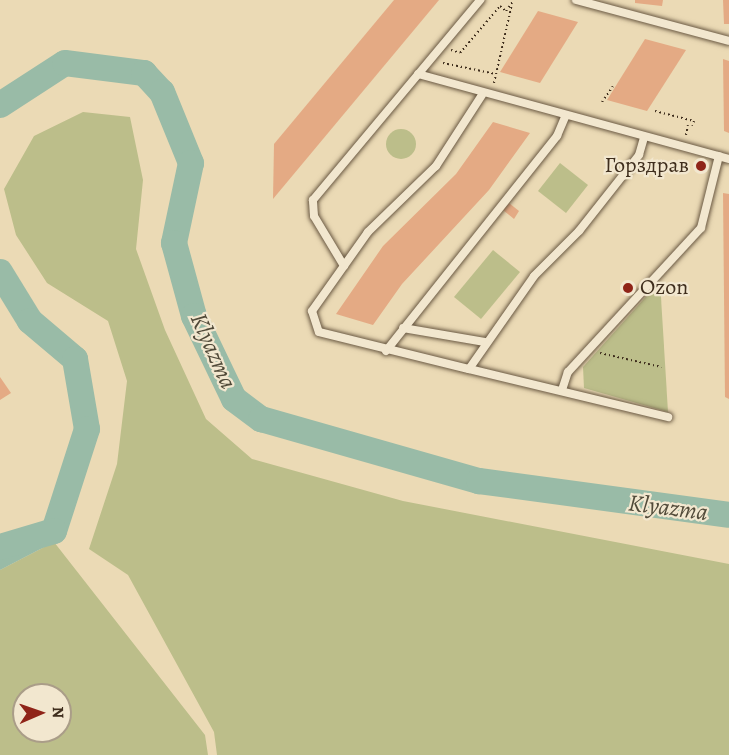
<!DOCTYPE html>
<meta charset="utf-8">
<style>
body{margin:0}
#map{position:relative;width:729px;height:755px;overflow:hidden;background:#ebdab5;font-family:Alegreya,serif}
div>[style]{position:absolute}
.green>*{inset:0;background:#bcbe8a}
.round{border-radius:50%}
.water>*{inset:0;background:#99bba7}
.river>*{height:26px;margin:-13px;padding:0 13px;transform-origin:13px;border-radius:13px;background:#99bba7}
.building>*{inset:0;background:#e4aa84}
.path>*{height:2px;margin-top:-1px;transform-origin:0;background:repeating-linear-gradient(90deg,#3f2e1d 0 1.5px,transparent 0 4.5px)}
.roads{filter:drop-shadow(0 0 2px #6a5943) drop-shadow(0 0 2px #6a5943)}
.lane>*{height:8px;margin:-4px;padding:0 4px;transform-origin:4px;border-radius:4px;background:#f2e7cf}
.dots>*{width:16px;height:16px;translate:-50% -50%;box-sizing:border-box;border:3px solid #f2e7cf;border-radius:50%}
span{translate:-50% -50%;white-space:nowrap;text-align:center;line-height:1.15;-webkit-text-stroke:4.5px #f2e7cf;paint-order:stroke}
.poi-label{font-size:22px;color:#3f2e1d}
.right{translate:-100% -50%;text-align:right}
.left{translate:0 -50%;text-align:left}
.water-label{font-size:24px;color:#514a39;font-style:italic}
.north{position:absolute;left:12px;top:683px;width:60px;height:60px;box-sizing:border-box;background:#f2e7cf;border:2px solid #aa9d88;border-radius:50%;rotate:88deg;font-size:16px;font-weight:700;line-height:24px;text-align:center;color:#3f2e1d}
.north::after{content:'';display:block;margin:auto;width:21px;height:27px;background:#8f2418;clip-path:polygon(50% 0,100% 100%,50% 72%,0 100%)}
</style>
<div id="map">
<div class="green">
<div style="clip-path:polygon(83px 112px,130px 117px,143px 180px,136px 249px,165px 330px,206px 419px,252px 459px,403px 501px,729px 564px,729px 755px,217px 755px,214px 732px,128px 575px,89px 549px,117px 464px,127px 381px,108px 321px,47px 283px,16px 235px,4px 189px,34px 136px)"></div>
<div class="round" style="left:386px;top:129px;width:30px;height:30px"></div>
<div style="clip-path:polygon(560px 163px,588px 185px,566px 213px,538px 191px)"></div>
<div style="clip-path:polygon(493px 250px,520px 272px,481px 319px,454px 297px)"></div>
<div style="clip-path:polygon(660px 281px,668px 412px,584px 388px,583px 367px)"></div>
<div style="clip-path:polygon(evenodd,54px 542px,205px 735px,208px 755px,0 755px,0 570px,54px 542px,24px 695px,60px 695px,60px 731px,24px 731px,24px 695px)"></div>
</div>
<div class="water">
<div style="clip-path:polygon(55px 522px,54px 542px,0 570px,0 539px)"></div>
</div>
<div class="river">
<div style="left:0;top:105px;width:77px;rotate:-32.9deg"></div>
<div style="left:65px;top:63px;width:80px;rotate:7.2deg"></div>
<div style="left:144px;top:73px;width:26px;rotate:47deg"></div>
<div style="left:162px;top:92px;width:77px;rotate:67.8deg"></div>
<div style="left:191px;top:163px;width:82px;rotate:102deg"></div>
<div style="left:174px;top:243px;width:76px;rotate:74.7deg"></div>
<div style="left:194px;top:316px;width:92px;rotate:64.3deg"></div>
<div style="left:234px;top:399px;width:34px;rotate:37deg"></div>
<div style="left:261px;top:419px;width:227px;rotate:15.9deg"></div>
<div style="left:479px;top:481px;width:252px;rotate:7.7deg"></div>
<div style="left:0;top:272px;width:57px;rotate:58.5deg"></div>
<div style="left:30px;top:321px;width:59px;rotate:40.2deg"></div>
<div style="left:75px;top:359px;width:71px;rotate:80.3deg"></div>
<div style="left:87px;top:429px;width:107px;rotate:107.9deg"></div>
<div style="left:54px;top:531px;width:56px;rotate:163.5deg"></div>
</div>
<div class="building">
<div style="clip-path:polygon(394px 0,439px 0,273px 199px,274px 144px)"></div>
<div style="clip-path:polygon(635px 0,663px 0,662px 6px,635px 3px)"></div>
<div style="clip-path:polygon(723px 0,729px 0,729px 24px,724px 24px)"></div>
<div style="clip-path:polygon(538px 11px,578px 22px,540px 83px,500px 72px)"></div>
<div style="clip-path:polygon(645px 39px,686px 50px,647px 111px,607px 100px)"></div>
<div style="clip-path:polygon(723px 59px,729px 61px,729px 133px,724px 131px)"></div>
<div style="clip-path:polygon(493px 122px,530px 133px,489px 190px,402px 284px,373px 325px,336px 314px,383px 246px,456px 174px)"></div>
<div style="clip-path:polygon(723px 193px,729px 194px,729px 399px,725px 397px)"></div>
<div style="clip-path:polygon(509px 203px,519px 211px,514px 219px,503px 210px)"></div>
<div style="clip-path:polygon(0 377px,11px 393px,0 400px)"></div>
</div>
<div class="path">
<div style="left:451px;top:50px;width:9px;rotate:18deg"></div>
<div style="left:460px;top:53px;width:62px;rotate:-49.6deg"></div>
<div style="left:500px;top:6px;width:8px;rotate:40deg"></div>
<div style="left:506px;top:11px;width:14px;rotate:-54deg"></div>
<div style="left:443px;top:63px;width:54px;rotate:11.7deg"></div>
<div style="left:494px;top:83px;width:81px;rotate:-77.2deg"></div>
<div style="left:602px;top:102px;width:19px;rotate:-55deg"></div>
<div style="left:655px;top:111px;width:40px;rotate:14.4deg"></div>
<div style="left:694px;top:121px;width:5px;rotate:112deg"></div>
<div style="left:686px;top:135px;width:10px;rotate:-79deg"></div>
<div style="left:600px;top:353px;width:63px;rotate:12.9deg"></div>
</div>
<div class="roads">
<div class="lane">
<div style="left:576px;top:0;width:158px;rotate:15deg"></div>
<div style="left:418px;top:74px;width:322px;rotate:15.3deg"></div>
<div style="left:482px;top:95px;width:85px;rotate:122.9deg"></div>
<div style="left:436px;top:166px;width:95px;rotate:135.9deg"></div>
<div style="left:368px;top:232px;width:97px;rotate:125.3deg"></div>
<div style="left:312px;top:311px;width:22px;rotate:72deg"></div>
<div style="left:319px;top:332px;width:154px;rotate:13.9deg"></div>
<div style="left:469px;top:369px;width:113px;rotate:-55deg"></div>
<div style="left:534px;top:276px;width:64px;rotate:-45deg"></div>
<div style="left:579px;top:231px;width:97px;rotate:-51.7deg"></div>
<div style="left:639px;top:155px;width:19px;rotate:-74deg"></div>
<div style="left:344px;top:266px;width:58px;rotate:-121deg"></div>
<div style="left:314px;top:216px;width:16px;rotate:-94deg"></div>
<div style="left:313px;top:200px;width:261px;rotate:-50.1deg"></div>
<div style="left:403px;top:328px;width:83px;rotate:9.7deg"></div>
<div style="left:386px;top:351px;width:275px;rotate:-51.5deg"></div>
<div style="left:557px;top:136px;width:21px;rotate:-67deg"></div>
<div style="left:469px;top:369px;width:205px;rotate:13.6deg"></div>
<div style="left:562px;top:390px;width:19px;rotate:-72deg"></div>
<div style="left:568px;top:372px;width:196px;rotate:-47.3deg"></div>
<div style="left:701px;top:228px;width:74px;rotate:-76deg"></div>
</div>
</div>
<div class="dots">
<div style="left:701px;top:166px;background:#8f2418"></div>
<div style="left:628px;top:288px;background:#8f2418"></div>
</div>
<div class="poi-label">
<span class="right" style="left:689px;top:166px">Горздрав</span>
<span class="left" style="left:640px;top:288px">Ozon</span>
</div>
<div class="water-label">
<span style="left:213px;top:351px;rotate:66deg">Klyazma</span>
<span style="left:668px;top:508px;rotate:7deg">Klyazma</span>
</div>
<div class="north">N</div>
</div>
